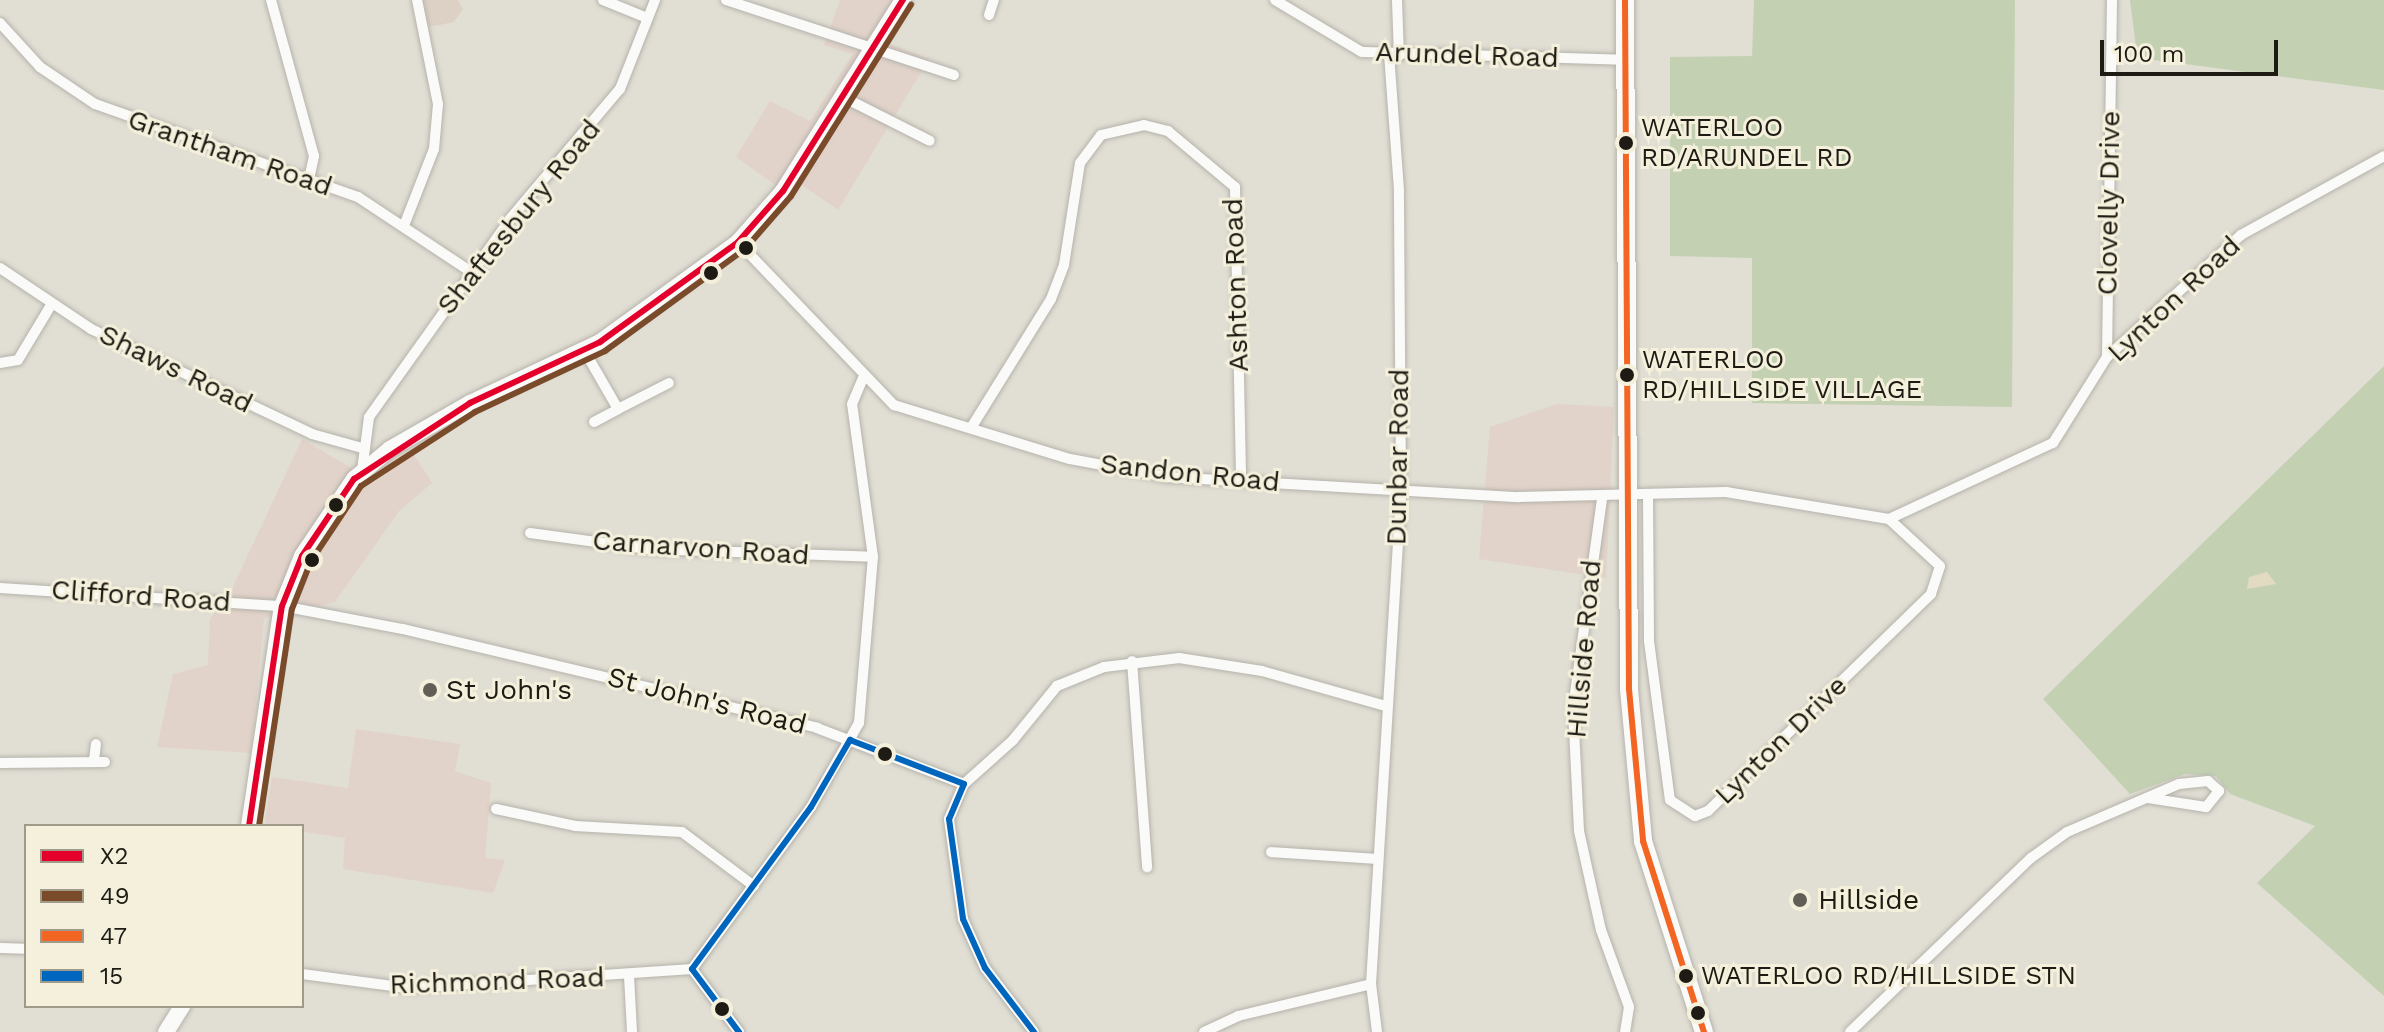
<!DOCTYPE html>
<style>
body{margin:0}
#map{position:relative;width:2384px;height:1032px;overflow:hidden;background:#e1ded4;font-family:"Work Sans",sans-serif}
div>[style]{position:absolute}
.commercial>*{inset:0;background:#e2d3ca}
.industrial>*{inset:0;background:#dcd1c4}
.green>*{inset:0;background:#c3d1b2}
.sand>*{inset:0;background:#e2dbc2}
.roads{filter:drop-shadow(0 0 2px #b5b3ab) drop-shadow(0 0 2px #b5b3ab)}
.street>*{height:10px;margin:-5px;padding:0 5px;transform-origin:5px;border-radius:5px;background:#fafaf9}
.primary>*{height:16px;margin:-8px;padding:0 8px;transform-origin:8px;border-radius:8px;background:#fafaf9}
.highway>*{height:18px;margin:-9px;padding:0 9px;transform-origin:9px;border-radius:9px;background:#fafaf9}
.bus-1>*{height:6px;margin:-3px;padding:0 3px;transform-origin:3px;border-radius:3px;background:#e4002b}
.bus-2>*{height:6px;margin:-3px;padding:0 3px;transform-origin:3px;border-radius:3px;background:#7a4b2a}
.bus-3>*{height:6px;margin:-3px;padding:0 3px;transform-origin:3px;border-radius:3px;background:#f26522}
.bus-4>*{height:6px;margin:-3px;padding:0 3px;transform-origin:3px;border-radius:3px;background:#0065bd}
.dots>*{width:22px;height:22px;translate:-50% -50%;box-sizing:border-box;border:4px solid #f4f0db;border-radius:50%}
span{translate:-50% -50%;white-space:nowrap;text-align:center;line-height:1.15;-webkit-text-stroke:6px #f4f0db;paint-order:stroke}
.bus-label{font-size:26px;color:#1d1b14}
.left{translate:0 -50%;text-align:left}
.street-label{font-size:28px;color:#1d1b14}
.poi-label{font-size:28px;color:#1d1b14}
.legend{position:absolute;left:24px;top:824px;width:280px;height:184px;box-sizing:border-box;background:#f4f0db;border:2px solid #9e9b8b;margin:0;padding:10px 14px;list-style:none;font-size:24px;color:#1d1b14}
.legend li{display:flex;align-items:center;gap:16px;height:40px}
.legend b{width:40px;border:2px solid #9e9b8b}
.scale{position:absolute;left:2100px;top:40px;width:178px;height:36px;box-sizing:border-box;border:4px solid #1d1b14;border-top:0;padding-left:10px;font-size:24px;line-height:28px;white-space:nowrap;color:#1d1b14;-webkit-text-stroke:6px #f4f0db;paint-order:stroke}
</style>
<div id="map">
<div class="commercial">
<div style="clip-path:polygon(840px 0,894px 0,872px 37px,929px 59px,838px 210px,803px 186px,778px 187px,736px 157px,770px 101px,810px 121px,853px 54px,824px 45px)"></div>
<div style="clip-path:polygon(1557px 404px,1614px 407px,1606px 578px,1479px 559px,1490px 427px)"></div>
<div style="clip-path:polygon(302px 439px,375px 482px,411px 450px,432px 483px,399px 511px,335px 602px,264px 618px,251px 753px,157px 747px,173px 674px,208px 665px,210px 619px,232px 589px)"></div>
<div style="clip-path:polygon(356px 729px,460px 744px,455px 771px,491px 783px,485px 858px,505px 860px,493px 893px,343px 869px,345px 838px,265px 826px,272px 777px,348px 788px)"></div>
</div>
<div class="industrial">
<div style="clip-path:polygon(423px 0,458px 0,463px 9px,454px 22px,429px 27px)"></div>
</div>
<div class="green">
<div style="clip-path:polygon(1754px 0,2015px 0,2012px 407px,1752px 403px,1752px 258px,1670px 256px,1670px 57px,1752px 56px)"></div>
<div style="clip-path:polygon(2130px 0,2384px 0,2384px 90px,2139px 58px,2130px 47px,2136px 47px)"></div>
<div style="clip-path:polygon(2384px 366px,2384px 996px,2257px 883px,2315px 826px,2230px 794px,2216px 776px,2185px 774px,2130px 794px,2043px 699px)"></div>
</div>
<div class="sand">
<div style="clip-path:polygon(2267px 572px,2276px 584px,2247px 589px,2249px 577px)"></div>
</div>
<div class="roads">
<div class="street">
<div style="left:271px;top:0;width:162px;rotate:74.6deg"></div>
<div style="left:314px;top:156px;width:24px;rotate:102deg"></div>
<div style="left:603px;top:0;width:48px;rotate:22.2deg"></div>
<div style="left:726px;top:0;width:240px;rotate:18.2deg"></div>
<div style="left:1275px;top:0;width:101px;rotate:30.9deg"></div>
<div style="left:1362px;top:52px;width:264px;rotate:1.7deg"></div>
<div style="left:1397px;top:0;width:56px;rotate:88deg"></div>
<div style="left:989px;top:15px;width:16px;rotate:-72deg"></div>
<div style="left:0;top:23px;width:59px;rotate:47.7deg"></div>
<div style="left:40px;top:67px;width:66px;rotate:33.9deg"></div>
<div style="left:95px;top:104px;width:279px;rotate:19.5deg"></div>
<div style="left:358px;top:197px;width:134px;rotate:33.5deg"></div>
<div style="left:843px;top:97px;width:97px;rotate:26.8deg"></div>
<div style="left:405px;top:223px;width:79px;rotate:-68.6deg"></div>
<div style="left:434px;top:149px;width:45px;rotate:-84.9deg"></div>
<div style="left:438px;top:104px;width:106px;rotate:-101.4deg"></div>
<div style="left:738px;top:242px;width:226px;rotate:46.3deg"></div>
<div style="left:894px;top:405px;width:184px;rotate:17.1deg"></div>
<div style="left:1070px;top:459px;width:99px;rotate:10.5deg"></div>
<div style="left:1167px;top:477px;width:352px;rotate:3.3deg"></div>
<div style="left:1518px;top:497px;width:208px;rotate:-1.4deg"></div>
<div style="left:1726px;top:492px;width:165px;rotate:9.4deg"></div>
<div style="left:1889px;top:519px;width:181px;rotate:-24.9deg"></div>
<div style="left:2053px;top:443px;width:102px;rotate:-57.9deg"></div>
<div style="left:2107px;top:357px;width:181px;rotate:-42.3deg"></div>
<div style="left:2241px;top:235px;width:163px;rotate:-28.9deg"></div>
<div style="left:0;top:268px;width:110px;rotate:33.8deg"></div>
<div style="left:91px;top:329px;width:245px;rotate:25.4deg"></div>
<div style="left:312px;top:434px;width:52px;rotate:15.6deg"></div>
<div style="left:584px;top:350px;width:68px;rotate:60deg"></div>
<div style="left:618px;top:409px;width:57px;rotate:-27deg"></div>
<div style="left:2107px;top:357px;width:357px;rotate:-89.2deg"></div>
<div style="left:0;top:363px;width:18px;rotate:-9deg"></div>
<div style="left:18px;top:360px;width:64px;rotate:-59deg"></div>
<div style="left:594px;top:422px;width:27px;rotate:-28deg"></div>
<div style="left:971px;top:428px;width:152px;rotate:-58.2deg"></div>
<div style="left:1051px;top:299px;width:36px;rotate:-69deg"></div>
<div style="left:1064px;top:265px;width:103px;rotate:-81.1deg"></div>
<div style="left:1080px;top:163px;width:35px;rotate:-53deg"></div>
<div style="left:1101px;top:135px;width:44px;rotate:-13.1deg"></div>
<div style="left:1144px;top:125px;width:25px;rotate:14deg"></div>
<div style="left:1168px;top:131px;width:87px;rotate:39.9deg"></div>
<div style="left:1235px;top:187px;width:293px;rotate:88.8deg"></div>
<div style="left:362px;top:471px;width:54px;rotate:-82.6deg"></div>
<div style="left:369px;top:417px;width:243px;rotate:-54.5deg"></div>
<div style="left:510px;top:219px;width:170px;rotate:-49.8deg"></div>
<div style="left:620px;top:89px;width:96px;rotate:-68.5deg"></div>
<div style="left:1648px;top:494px;width:147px;rotate:89.6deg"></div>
<div style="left:1649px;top:641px;width:160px;rotate:82.5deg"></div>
<div style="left:1670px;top:800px;width:30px;rotate:33deg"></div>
<div style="left:1695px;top:816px;width:14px;rotate:-21deg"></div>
<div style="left:1708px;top:811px;width:311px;rotate:-44.2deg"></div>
<div style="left:1931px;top:594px;width:29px;rotate:-72deg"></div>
<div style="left:1940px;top:566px;width:69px;rotate:-137.3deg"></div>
<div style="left:1602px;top:499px;width:211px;rotate:97.9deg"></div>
<div style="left:1573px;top:708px;width:123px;rotate:87.2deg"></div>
<div style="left:1579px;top:831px;width:101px;rotate:77.5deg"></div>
<div style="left:1601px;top:930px;width:82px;rotate:70deg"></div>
<div style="left:1629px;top:1007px;width:25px;rotate:99deg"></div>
<div style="left:530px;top:533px;width:119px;rotate:7.7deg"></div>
<div style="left:648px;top:549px;width:225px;rotate:2deg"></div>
<div style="left:0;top:588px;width:283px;rotate:3.7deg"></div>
<div style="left:282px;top:606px;width:123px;rotate:10.8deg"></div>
<div style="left:403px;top:629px;width:426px;rotate:13.4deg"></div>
<div style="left:817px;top:728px;width:157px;rotate:20.9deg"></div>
<div style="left:1132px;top:661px;width:207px;rotate:85.8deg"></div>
<div style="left:94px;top:760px;width:16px;rotate:-83deg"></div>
<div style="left:0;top:763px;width:105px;rotate:-0.5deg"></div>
<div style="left:496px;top:809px;width:81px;rotate:12.1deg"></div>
<div style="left:575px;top:826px;width:107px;rotate:3.2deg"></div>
<div style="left:682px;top:832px;width:90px;rotate:36.9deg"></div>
<div style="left:1271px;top:852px;width:106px;rotate:3.8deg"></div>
<div style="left:0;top:948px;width:26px;rotate:2deg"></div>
<div style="left:692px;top:969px;width:201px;rotate:-53.7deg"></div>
<div style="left:811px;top:807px;width:97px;rotate:-60.3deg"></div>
<div style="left:859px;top:723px;width:167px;rotate:-85.2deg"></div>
<div style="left:873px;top:557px;width:154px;rotate:-97.8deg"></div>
<div style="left:852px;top:404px;width:28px;rotate:-67deg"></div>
<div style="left:692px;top:969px;width:79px;rotate:53.3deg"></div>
<div style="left:302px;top:974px;width:107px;rotate:7.5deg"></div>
<div style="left:408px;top:988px;width:285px;rotate:-3.8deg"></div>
<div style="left:629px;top:976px;width:56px;rotate:86.9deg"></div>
<div style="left:1034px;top:1032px;width:81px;rotate:-127.4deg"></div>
<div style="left:985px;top:968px;width:54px;rotate:-114.2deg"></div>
<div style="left:963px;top:919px;width:101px;rotate:-98deg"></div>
<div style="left:949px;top:819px;width:38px;rotate:-67deg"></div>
<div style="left:964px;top:784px;width:66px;rotate:-41.9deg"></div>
<div style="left:1013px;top:740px;width:70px;rotate:-50.8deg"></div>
<div style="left:1057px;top:686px;width:51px;rotate:-22deg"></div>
<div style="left:1104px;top:667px;width:76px;rotate:-6.8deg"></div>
<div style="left:1179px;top:658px;width:84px;rotate:8.9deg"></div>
<div style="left:1262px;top:671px;width:129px;rotate:15.8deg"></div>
<div style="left:1204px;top:1032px;width:38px;rotate:-25deg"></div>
<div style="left:1238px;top:1016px;width:137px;rotate:-13.5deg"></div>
<div style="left:1377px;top:1032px;width:48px;rotate:-97.1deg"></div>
<div style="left:1371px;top:984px;width:494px;rotate:-86.5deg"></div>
<div style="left:1401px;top:491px;width:301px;rotate:-90.4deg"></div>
<div style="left:1399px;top:190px;width:135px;rotate:-94.2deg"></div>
<div style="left:1850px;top:1032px;width:251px;rotate:-43.9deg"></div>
<div style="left:2031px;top:858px;width:44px;rotate:-35.8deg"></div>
<div style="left:2067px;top:832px;width:122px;rotate:-23.2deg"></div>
<div style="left:2179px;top:784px;width:29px;rotate:-6deg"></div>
<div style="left:2208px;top:781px;width:15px;rotate:42deg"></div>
<div style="left:2219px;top:791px;width:21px;rotate:129deg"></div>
<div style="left:2206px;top:807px;width:60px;rotate:-171.3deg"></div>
</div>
<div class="primary">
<div style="left:249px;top:826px;width:222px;rotate:-81.5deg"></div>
<div style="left:282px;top:606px;width:54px;rotate:-68.2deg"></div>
<div style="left:302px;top:556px;width:93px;rotate:-56deg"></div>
<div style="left:354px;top:479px;width:47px;rotate:-39.8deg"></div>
<div style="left:390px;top:449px;width:92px;rotate:-29.9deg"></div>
<div style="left:470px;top:403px;width:144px;rotate:-25.1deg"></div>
<div style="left:600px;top:342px;width:170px;rotate:-35.9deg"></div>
<div style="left:738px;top:242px;width:68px;rotate:-48.6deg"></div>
<div style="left:783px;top:191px;width:226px;rotate:-57.9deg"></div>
<div style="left:166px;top:1032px;width:31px;rotate:-58deg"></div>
</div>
<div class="highway">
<div style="left:1625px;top:0;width:689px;rotate:89.67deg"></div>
<div style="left:1629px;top:689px;width:153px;rotate:84.7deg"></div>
<div style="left:1643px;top:841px;width:201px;rotate:72.3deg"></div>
</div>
</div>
<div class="bus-1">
<div style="left:249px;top:826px;width:222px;rotate:-81.5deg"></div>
<div style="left:282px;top:606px;width:54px;rotate:-68.2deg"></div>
<div style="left:302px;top:556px;width:93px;rotate:-56deg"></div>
<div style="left:354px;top:479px;width:139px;rotate:-33.2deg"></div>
<div style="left:470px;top:403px;width:144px;rotate:-25.1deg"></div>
<div style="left:600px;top:342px;width:170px;rotate:-35.9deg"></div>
<div style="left:738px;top:242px;width:68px;rotate:-48.6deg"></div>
<div style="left:783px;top:191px;width:226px;rotate:-57.9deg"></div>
</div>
<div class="bus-2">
<div style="left:259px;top:826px;width:219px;rotate:-81.4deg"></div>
<div style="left:292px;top:609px;width:52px;rotate:-68.4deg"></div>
<div style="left:311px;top:561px;width:90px;rotate:-56.3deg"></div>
<div style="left:361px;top:486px;width:136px;rotate:-33deg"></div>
<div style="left:475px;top:412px;width:144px;rotate:-25.1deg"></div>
<div style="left:605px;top:351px;width:173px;rotate:-36.1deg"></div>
<div style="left:745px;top:249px;width:70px;rotate:-49deg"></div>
<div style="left:791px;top:196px;width:226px;rotate:-57.9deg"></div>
</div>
<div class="bus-3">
<div style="left:1625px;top:0;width:689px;rotate:89.67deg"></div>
<div style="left:1629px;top:689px;width:153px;rotate:84.7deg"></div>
<div style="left:1643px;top:841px;width:201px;rotate:72.3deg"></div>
</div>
<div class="bus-4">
<div style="left:850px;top:740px;width:122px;rotate:21.1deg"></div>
<div style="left:964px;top:784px;width:38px;rotate:113deg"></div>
<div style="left:949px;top:819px;width:101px;rotate:82deg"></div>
<div style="left:963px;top:919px;width:54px;rotate:65.8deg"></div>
<div style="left:985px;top:968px;width:81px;rotate:52.6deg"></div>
<div style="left:692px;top:969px;width:201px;rotate:-53.7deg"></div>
<div style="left:811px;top:807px;width:78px;rotate:-59.8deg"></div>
<div style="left:692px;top:969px;width:79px;rotate:53.3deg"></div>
</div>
<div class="dots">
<div style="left:1626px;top:143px;background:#1d1b14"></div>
<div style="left:746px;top:248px;background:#1d1b14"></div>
<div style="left:711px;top:273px;background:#1d1b14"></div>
<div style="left:1627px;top:375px;background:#1d1b14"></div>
<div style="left:336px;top:505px;background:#1d1b14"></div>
<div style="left:312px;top:560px;background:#1d1b14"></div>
<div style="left:430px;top:690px;background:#625f57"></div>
<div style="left:885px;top:754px;background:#1d1b14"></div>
<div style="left:1800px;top:900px;background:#625f57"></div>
<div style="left:1686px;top:976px;background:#1d1b14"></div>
<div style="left:722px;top:1009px;background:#1d1b14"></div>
<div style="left:1698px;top:1013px;background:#1d1b14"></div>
</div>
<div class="bus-label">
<span class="left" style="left:1641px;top:143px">WATERLOO<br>RD/ARUNDEL RD</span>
<span class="left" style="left:1642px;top:375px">WATERLOO<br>RD/HILLSIDE VILLAGE</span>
<span class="left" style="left:1701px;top:976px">WATERLOO RD/HILLSIDE STN</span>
</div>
<div class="street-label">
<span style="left:1467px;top:55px;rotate:2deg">Arundel Road</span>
<span style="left:230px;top:153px;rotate:19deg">Grantham Road</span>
<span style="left:2109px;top:203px;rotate:-89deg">Clovelly Drive</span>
<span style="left:519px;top:217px;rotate:-51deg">Shaftesbury Road</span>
<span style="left:1236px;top:285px;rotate:-92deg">Ashton Road</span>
<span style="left:2174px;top:299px;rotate:-43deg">Lynton Road</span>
<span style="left:176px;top:369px;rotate:26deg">Shaws Road</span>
<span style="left:1398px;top:457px;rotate:-89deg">Dunbar Road</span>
<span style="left:1190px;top:473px;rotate:6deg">Sandon Road</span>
<span style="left:701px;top:548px;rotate:4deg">Carnarvon Road</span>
<span style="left:141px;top:596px;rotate:4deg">Clifford Road</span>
<span style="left:1584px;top:649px;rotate:-85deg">Hillside Road</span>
<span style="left:707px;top:701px;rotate:14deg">St John's Road</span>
<span style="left:1781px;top:740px;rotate:-44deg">Lynton Drive</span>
<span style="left:497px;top:981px;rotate:-2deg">Richmond Road</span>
</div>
<div class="poi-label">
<span class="left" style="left:446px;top:690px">St John's</span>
<span class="left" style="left:1818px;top:900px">Hillside</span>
</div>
<ul class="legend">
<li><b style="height:10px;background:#e4002b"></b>X2</li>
<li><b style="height:10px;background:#7a4b2a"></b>49</li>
<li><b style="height:10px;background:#f26522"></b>47</li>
<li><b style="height:10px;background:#0065bd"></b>15</li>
</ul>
<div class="scale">100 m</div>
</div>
